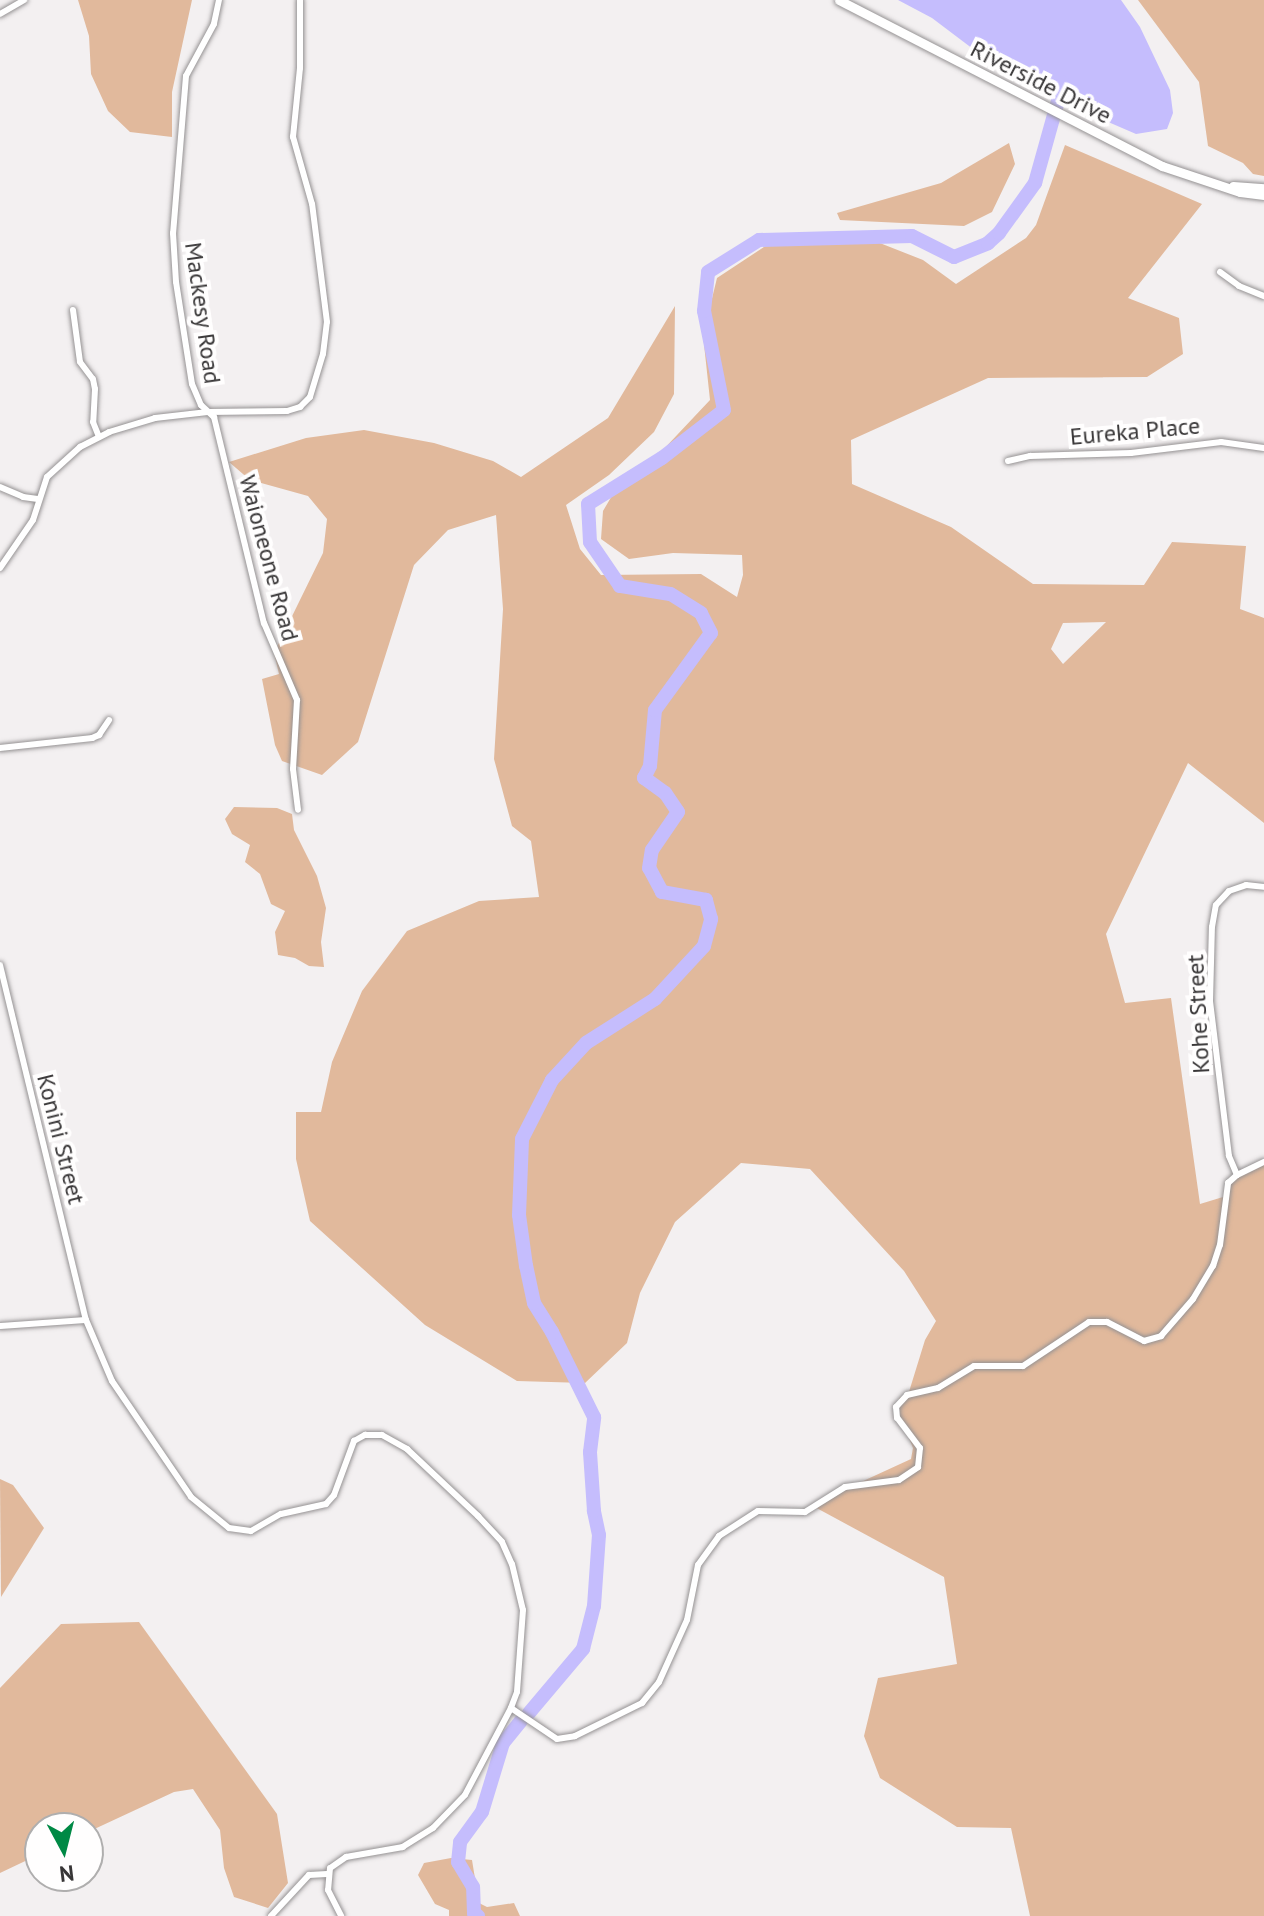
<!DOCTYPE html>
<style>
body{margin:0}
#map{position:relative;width:1264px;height:1916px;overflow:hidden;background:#f3f0f1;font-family:"PT Sans",sans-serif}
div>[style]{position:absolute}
.green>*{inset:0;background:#e1b99c}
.water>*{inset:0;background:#c5bdfd}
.river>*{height:14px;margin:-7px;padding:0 7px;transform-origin:7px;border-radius:7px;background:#c5bdfd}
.roads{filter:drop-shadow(0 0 2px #959293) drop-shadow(0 0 2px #959293)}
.street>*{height:6px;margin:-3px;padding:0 3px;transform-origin:3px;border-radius:3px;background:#fff}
.secondary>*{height:9px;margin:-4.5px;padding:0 4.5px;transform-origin:4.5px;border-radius:4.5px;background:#fff}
span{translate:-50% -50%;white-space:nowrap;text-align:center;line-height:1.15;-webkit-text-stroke:8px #fffefe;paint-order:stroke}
.street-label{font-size:24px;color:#383637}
.north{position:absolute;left:24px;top:1812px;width:80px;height:80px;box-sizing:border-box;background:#fffefe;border:2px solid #afaeae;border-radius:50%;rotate:173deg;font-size:22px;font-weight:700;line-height:32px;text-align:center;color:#383637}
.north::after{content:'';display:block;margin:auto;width:28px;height:36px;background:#008945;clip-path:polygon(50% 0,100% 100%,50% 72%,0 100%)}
</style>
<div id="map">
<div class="green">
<div style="clip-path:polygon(78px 0,192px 0,172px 92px,172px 137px,130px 132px,108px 111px,91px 74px,89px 36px)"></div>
<div style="clip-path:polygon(1138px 0,1264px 0,1264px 176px,1253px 174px,1243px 163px,1208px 146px,1199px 82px)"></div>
<div style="clip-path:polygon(1009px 143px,1015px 164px,992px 212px,964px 226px,840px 220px,837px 213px,941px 183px)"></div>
<div style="clip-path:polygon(evenodd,1065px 145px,1202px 204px,1128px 298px,1179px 318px,1183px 354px,1147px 377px,988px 378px,851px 440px,852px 484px,951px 527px,1033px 584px,1144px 585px,1172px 542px,1246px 546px,1240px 609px,1264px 618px,1264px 823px,1188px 763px,1106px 934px,1125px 1003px,1171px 998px,1200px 1204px,1223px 1197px,1235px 1176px,1264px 1164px,1264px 1916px,1030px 1916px,1011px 1828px,957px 1827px,880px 1778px,864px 1736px,878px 1678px,957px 1664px,944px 1577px,811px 1505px,911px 1459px,913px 1448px,900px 1416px,899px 1398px,908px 1395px,925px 1340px,936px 1321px,904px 1271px,810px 1169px,741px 1163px,675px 1222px,640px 1293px,627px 1343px,585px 1383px,517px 1381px,425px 1325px,310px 1221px,296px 1159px,296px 1112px,321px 1112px,332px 1062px,362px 991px,407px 931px,479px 901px,539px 897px,531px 841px,512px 826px,494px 759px,503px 609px,496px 515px,448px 530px,414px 565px,358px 742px,322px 775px,282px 761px,275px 745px,262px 679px,279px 674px,274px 653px,323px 553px,327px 519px,308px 496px,250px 480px,229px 462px,306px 438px,364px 430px,434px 443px,493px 461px,521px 477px,608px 418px,675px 306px,674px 394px,654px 432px,609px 475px,566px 505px,580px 549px,601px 575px,701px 574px,737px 597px,743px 575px,742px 555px,673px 553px,629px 559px,601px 539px,603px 511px,620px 482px,661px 452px,710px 400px,703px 335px,717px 278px,767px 245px,862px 236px,923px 260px,956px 284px,1026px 238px,1036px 225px,1065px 145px,1106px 622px,1063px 664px,1051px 649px,1063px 623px,1106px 622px)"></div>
<div style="clip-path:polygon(234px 807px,277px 808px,292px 814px,294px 830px,317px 876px,326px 908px,321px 942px,324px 967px,309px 966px,295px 958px,278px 955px,275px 932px,285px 911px,271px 904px,260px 874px,245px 862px,250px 845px,232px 834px,225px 819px)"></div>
<div style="clip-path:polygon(0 1479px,13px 1485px,44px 1528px,1px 1597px)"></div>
<div style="clip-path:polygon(139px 1622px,277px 1814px,288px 1883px,268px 1908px,234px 1897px,224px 1868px,220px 1830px,193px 1789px,174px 1792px,88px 1832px,88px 1828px,40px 1828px,40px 1854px,0 1873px,0 1688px,61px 1624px)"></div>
<div style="clip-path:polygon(451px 1858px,472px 1860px,479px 1903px,487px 1907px,514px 1903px,520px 1916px,449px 1916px,449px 1910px,435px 1904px,418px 1875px,424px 1863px)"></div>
</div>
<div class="water">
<div style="clip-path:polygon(898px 0,1121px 0,1140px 27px,1170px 90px,1173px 113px,1167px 129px,1136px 134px,1018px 83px,932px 18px)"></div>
</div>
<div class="river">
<div style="left:529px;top:1713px;width:84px;rotate:-49.8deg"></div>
<div style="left:583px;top:1649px;width:44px;rotate:-75.7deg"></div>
<div style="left:594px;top:1606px;width:71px;rotate:-86deg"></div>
<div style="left:599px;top:1535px;width:25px;rotate:-102deg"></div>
<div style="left:594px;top:1511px;width:59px;rotate:-93.9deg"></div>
<div style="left:590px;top:1452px;width:35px;rotate:-83deg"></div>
<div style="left:594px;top:1417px;width:95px;rotate:-116.3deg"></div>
<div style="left:552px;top:1332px;width:34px;rotate:-122deg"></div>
<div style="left:534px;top:1303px;width:38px;rotate:-102deg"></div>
<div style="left:526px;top:1266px;width:51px;rotate:-97.8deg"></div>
<div style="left:519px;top:1215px;width:76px;rotate:-87.7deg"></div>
<div style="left:522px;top:1139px;width:66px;rotate:-63deg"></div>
<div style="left:552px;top:1080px;width:50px;rotate:-47.4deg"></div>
<div style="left:586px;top:1043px;width:82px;rotate:-32.5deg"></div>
<div style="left:655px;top:999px;width:72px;rotate:-47.2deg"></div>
<div style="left:704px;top:946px;width:28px;rotate:-75deg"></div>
<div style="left:711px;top:919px;width:20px;rotate:-105deg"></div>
<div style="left:706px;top:900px;width:45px;rotate:-169.7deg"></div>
<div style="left:662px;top:892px;width:27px;rotate:-118deg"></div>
<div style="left:649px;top:868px;width:18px;rotate:-81deg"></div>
<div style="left:652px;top:850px;width:46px;rotate:-55.6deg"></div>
<div style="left:678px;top:812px;width:23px;rotate:-124deg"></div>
<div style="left:665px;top:793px;width:26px;rotate:-144deg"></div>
<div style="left:644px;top:778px;width:13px;rotate:-63deg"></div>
<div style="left:650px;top:766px;width:56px;rotate:-84.9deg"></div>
<div style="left:655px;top:710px;width:95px;rotate:-54deg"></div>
<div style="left:711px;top:633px;width:22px;rotate:-117deg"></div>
<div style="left:701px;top:613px;width:36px;rotate:-148deg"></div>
<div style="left:670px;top:594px;width:51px;rotate:-170.9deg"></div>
<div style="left:620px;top:586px;width:53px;rotate:-124.3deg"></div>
<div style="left:590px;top:542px;width:38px;rotate:-93deg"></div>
<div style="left:588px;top:504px;width:87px;rotate:-31.9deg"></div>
<div style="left:662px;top:458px;width:78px;rotate:-37.7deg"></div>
<div style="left:724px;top:410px;width:101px;rotate:-101.4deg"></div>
<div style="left:704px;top:311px;width:39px;rotate:-84deg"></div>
<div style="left:708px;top:272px;width:60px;rotate:-32.1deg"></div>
<div style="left:759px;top:240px;width:153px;rotate:-1.5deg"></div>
<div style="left:912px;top:236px;width:47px;rotate:26.6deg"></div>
<div style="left:954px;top:257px;width:37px;rotate:-22deg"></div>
<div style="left:988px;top:243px;width:15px;rotate:-42deg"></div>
<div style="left:999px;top:233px;width:62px;rotate:-54.2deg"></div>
<div style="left:1035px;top:183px;width:104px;rotate:-74.4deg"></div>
<div style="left:478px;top:1916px;width:5px;rotate:-143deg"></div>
<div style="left:474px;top:1913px;width:26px;rotate:-92deg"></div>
<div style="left:473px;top:1887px;width:29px;rotate:-121deg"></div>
<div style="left:458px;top:1862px;width:20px;rotate:-84deg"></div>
<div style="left:460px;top:1842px;width:37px;rotate:-54deg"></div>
<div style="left:482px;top:1812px;width:72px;rotate:-73.1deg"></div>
<div style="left:503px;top:1743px;width:28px;rotate:-51deg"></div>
</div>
<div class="roads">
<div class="street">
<div style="left:219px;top:0;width:25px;rotate:102deg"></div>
<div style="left:214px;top:24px;width:59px;rotate:118.3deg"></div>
<div style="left:186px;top:76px;width:158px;rotate:94.7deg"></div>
<div style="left:173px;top:233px;width:49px;rotate:86.5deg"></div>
<div style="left:176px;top:282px;width:103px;rotate:81.1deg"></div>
<div style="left:192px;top:384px;width:23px;rotate:67deg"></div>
<div style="left:201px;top:405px;width:18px;rotate:43deg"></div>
<div style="left:214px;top:417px;width:212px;rotate:76.4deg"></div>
<div style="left:264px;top:623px;width:84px;rotate:66.8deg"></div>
<div style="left:297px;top:700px;width:69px;rotate:93.3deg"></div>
<div style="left:293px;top:769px;width:41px;rotate:83deg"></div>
<div style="left:0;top:14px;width:28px;rotate:-30deg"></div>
<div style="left:1220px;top:272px;width:24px;rotate:36deg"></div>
<div style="left:1239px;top:286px;width:27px;rotate:22deg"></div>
<div style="left:73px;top:310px;width:52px;rotate:82.3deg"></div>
<div style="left:80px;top:362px;width:21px;rotate:53deg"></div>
<div style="left:93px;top:379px;width:10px;rotate:79deg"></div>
<div style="left:95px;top:389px;width:33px;rotate:93deg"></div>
<div style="left:93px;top:422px;width:16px;rotate:68deg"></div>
<div style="left:1008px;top:461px;width:23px;rotate:-13deg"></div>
<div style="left:1030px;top:456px;width:101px;rotate:-1.7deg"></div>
<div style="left:1131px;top:453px;width:91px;rotate:-7deg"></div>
<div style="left:1221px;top:442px;width:43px;rotate:7.9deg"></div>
<div style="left:0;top:487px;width:25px;rotate:23deg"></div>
<div style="left:23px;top:497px;width:15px;rotate:8deg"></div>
<div style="left:0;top:568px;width:58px;rotate:-55.5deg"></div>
<div style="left:33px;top:520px;width:45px;rotate:-72deg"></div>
<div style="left:47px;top:477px;width:45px;rotate:-42.3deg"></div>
<div style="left:80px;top:447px;width:33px;rotate:-27deg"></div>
<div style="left:109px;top:432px;width:48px;rotate:-16.9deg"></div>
<div style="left:155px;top:418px;width:53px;rotate:-6.5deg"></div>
<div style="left:208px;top:412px;width:79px;rotate:-0.7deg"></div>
<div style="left:287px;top:411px;width:14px;rotate:-17deg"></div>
<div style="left:300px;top:407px;width:14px;rotate:-45deg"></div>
<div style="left:310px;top:397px;width:45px;rotate:-73.2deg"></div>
<div style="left:323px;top:354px;width:32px;rotate:-83deg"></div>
<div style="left:327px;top:322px;width:119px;rotate:-97.2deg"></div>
<div style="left:312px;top:204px;width:70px;rotate:-105.8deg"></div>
<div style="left:293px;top:137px;width:69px;rotate:-84.2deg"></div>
<div style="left:300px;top:68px;width:68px;rotate:-90deg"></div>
<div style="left:0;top:748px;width:93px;rotate:-6.2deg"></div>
<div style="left:92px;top:738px;width:8px;rotate:-23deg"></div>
<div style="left:99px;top:735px;width:18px;rotate:-56deg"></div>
<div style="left:0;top:965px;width:365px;rotate:76.4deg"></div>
<div style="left:86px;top:1320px;width:66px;rotate:66.9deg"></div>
<div style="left:112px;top:1381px;width:140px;rotate:55.7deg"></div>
<div style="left:191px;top:1497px;width:49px;rotate:39.2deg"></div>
<div style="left:229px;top:1528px;width:22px;rotate:8deg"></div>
<div style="left:251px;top:1531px;width:34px;rotate:-30deg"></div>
<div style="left:281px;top:1514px;width:46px;rotate:-12.5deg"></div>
<div style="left:326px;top:1504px;width:12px;rotate:-48deg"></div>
<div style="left:334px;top:1495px;width:58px;rotate:-69.7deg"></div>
<div style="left:354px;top:1441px;width:13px;rotate:-29deg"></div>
<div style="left:365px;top:1435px;width:17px"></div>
<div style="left:382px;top:1435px;width:29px;rotate:29deg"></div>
<div style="left:407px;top:1449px;width:98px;rotate:43.3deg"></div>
<div style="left:478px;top:1516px;width:35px;rotate:47deg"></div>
<div style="left:502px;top:1542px;width:24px;rotate:66deg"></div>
<div style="left:512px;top:1564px;width:47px;rotate:76.6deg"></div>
<div style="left:523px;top:1610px;width:82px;rotate:94.2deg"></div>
<div style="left:517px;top:1692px;width:17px;rotate:111deg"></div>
<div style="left:511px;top:1708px;width:98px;rotate:117.9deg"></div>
<div style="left:465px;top:1795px;width:46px;rotate:134.1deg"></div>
<div style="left:433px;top:1828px;width:36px;rotate:148deg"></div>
<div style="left:403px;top:1847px;width:58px;rotate:170deg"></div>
<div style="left:346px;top:1857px;width:19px;rotate:145deg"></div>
<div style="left:330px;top:1868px;width:22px;rotate:95deg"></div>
<div style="left:328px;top:1890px;width:29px;rotate:63deg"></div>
<div style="left:1237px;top:1175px;width:21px;rotate:-113deg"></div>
<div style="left:1229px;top:1156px;width:156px;rotate:-97deg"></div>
<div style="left:1210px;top:1001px;width:74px;rotate:-88.5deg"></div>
<div style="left:1212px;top:927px;width:22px;rotate:-80deg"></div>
<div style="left:1216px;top:905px;width:19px;rotate:-47deg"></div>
<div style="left:1229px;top:891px;width:18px;rotate:-19deg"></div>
<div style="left:1246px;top:885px;width:18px;rotate:6deg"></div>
<div style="left:0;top:1326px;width:86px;rotate:-4deg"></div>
<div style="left:511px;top:1708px;width:55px;rotate:34deg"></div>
<div style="left:557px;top:1739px;width:18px;rotate:-9deg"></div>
<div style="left:575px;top:1736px;width:75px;rotate:-26.2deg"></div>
<div style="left:642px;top:1703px;width:27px;rotate:-51deg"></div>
<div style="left:659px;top:1682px;width:68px;rotate:-65.7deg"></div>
<div style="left:687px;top:1620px;width:56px;rotate:-78.7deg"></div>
<div style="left:698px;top:1565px;width:36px;rotate:-54deg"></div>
<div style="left:719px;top:1536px;width:46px;rotate:-32.7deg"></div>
<div style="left:758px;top:1511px;width:47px;rotate:1.2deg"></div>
<div style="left:805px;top:1512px;width:47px;rotate:-32deg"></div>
<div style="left:845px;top:1487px;width:54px;rotate:-7.4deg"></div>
<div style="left:899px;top:1480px;width:23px;rotate:-34deg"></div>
<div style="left:918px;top:1467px;width:19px;rotate:-84deg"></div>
<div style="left:920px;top:1448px;width:38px;rotate:-127deg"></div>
<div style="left:897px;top:1418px;width:11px;rotate:-95deg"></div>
<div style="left:896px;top:1407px;width:16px;rotate:-47deg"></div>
<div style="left:907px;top:1395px;width:32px;rotate:-13deg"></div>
<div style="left:938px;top:1388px;width:42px;rotate:-31.4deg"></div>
<div style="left:974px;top:1366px;width:49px"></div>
<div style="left:1023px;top:1366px;width:79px;rotate:-33.7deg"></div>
<div style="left:1089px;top:1322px;width:18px"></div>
<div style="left:1107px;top:1322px;width:42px;rotate:27.2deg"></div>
<div style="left:1144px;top:1341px;width:18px;rotate:-16deg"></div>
<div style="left:1161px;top:1336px;width:49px;rotate:-49.1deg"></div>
<div style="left:1193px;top:1299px;width:39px;rotate:-59deg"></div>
<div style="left:1213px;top:1266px;width:22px;rotate:-72deg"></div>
<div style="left:1220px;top:1245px;width:63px;rotate:-82.6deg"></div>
<div style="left:1228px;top:1183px;width:12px;rotate:-42deg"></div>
<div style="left:1237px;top:1175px;width:30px;rotate:-26deg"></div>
<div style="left:271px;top:1916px;width:56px;rotate:-47.2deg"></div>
<div style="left:309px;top:1875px;width:18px;rotate:-3deg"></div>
</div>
<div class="secondary">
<div style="left:839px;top:0;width:363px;rotate:27.2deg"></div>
<div style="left:1162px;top:166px;width:82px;rotate:18.4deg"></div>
<div style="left:1240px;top:192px;width:24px;rotate:7deg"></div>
<div style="left:1233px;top:186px;width:31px;rotate:4deg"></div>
</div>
</div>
<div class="street-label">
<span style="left:1041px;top:82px;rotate:27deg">Riverside Drive</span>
<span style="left:203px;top:313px;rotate:82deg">Mackesy Road</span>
<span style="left:1135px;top:431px;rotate:-5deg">Eureka Place</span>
<span style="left:269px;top:558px;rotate:75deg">Waioneone Road</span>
<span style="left:1198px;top:1014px;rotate:-93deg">Kohe Street</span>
<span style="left:61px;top:1139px;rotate:76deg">Konini Street</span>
</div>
<div class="north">N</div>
</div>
